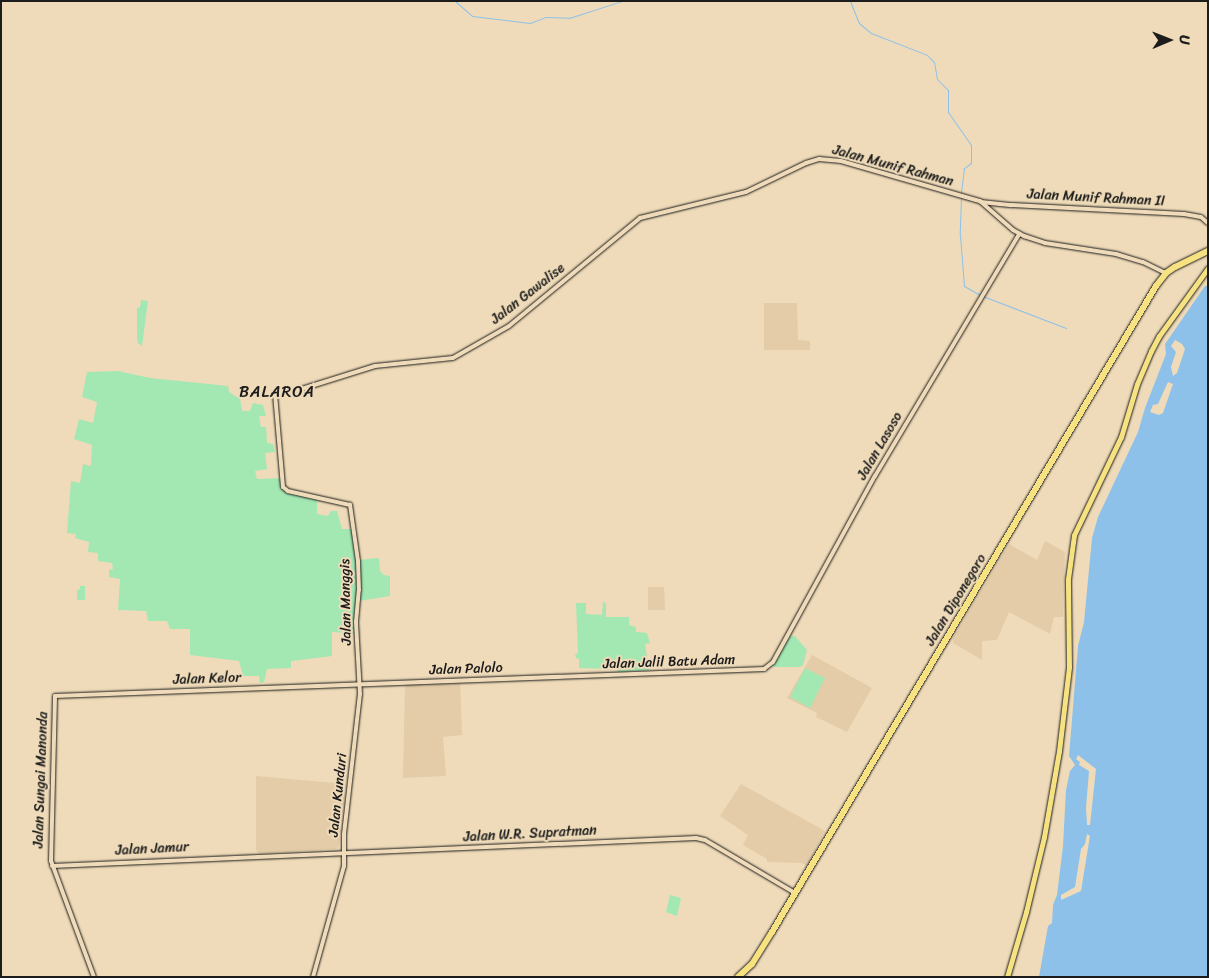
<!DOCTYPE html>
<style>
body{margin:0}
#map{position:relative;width:1209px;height:978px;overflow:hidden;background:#efdbb9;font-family:Sriracha,sans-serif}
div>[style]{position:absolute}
.built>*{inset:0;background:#e3cca7}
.green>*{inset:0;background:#a3e7b3}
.water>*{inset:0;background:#8dc1ea}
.pier>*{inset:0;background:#efdbb9}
.stream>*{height:1px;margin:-0.5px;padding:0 0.5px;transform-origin:0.5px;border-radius:0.5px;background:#8dc1ea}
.roads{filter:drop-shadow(0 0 1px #1c1c1c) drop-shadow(0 0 1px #1c1c1c)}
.minor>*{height:4px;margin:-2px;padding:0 2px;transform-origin:2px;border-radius:2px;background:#efdbb9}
.major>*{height:5px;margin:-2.5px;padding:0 2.5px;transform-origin:2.5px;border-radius:2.5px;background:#f7e281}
.highway>*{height:6px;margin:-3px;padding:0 3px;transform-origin:3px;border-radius:3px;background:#f7e281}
span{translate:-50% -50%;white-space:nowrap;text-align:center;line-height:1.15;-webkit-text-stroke:4px #efdbb9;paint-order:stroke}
.street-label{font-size:14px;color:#1c1c1c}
.quarter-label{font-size:16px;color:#1c1c1c;letter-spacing:1px}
.frame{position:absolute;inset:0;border:2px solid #1c1c1c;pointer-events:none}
.north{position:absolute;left:1144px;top:15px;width:50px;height:50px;-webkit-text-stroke:4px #efdbb9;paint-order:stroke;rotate:89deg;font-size:14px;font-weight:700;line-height:20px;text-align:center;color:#1c1c1c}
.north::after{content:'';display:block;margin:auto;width:18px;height:22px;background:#1c1c1c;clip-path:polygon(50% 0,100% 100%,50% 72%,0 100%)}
</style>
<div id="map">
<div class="built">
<div style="clip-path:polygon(764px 303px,797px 303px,798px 340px,810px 341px,810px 350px,764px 350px)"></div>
<div style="clip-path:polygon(1045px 541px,1065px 552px,1063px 617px,1054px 617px,1050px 634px,1009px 612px,997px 640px,982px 641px,982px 660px,953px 643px,953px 638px,1009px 544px,1037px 560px)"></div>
<div style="clip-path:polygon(648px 587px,664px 587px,665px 610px,648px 610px)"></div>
<div style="clip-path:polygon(812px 655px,872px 688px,847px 732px,816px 717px,817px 713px,787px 698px)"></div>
<div style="clip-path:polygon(460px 681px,462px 735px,443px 737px,446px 776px,403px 778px,405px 685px)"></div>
<div style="clip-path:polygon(256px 776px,346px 784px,339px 846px,336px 849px,259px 854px,256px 850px)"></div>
<div style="clip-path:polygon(741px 784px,825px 831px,807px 866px,802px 863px,767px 862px,767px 859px,743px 845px,748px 835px,720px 816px)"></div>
</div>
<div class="green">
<div style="clip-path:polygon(141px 300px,148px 301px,142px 346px,138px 343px,137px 337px,137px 308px,140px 307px)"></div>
<div style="clip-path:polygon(118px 371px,150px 378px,228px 386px,229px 392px,240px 399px,242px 411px,250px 411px,253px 403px,263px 405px,266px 416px,259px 416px,261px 427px,266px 427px,267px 443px,273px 444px,275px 452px,265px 453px,267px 469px,255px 471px,257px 479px,282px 478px,284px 486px,292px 493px,317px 497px,317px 514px,328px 516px,331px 511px,337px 511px,342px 529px,354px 529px,357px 538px,358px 560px,379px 558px,380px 571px,384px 575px,390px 576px,390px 596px,359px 601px,357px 634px,332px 632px,332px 656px,291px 661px,291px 668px,267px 669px,264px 682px,260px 683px,259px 676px,243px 676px,239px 661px,190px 655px,190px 629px,170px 629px,167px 621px,148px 621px,146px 611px,118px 610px,120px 579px,109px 577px,109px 570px,113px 569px,112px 563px,98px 561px,98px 553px,88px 552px,89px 542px,75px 538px,76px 534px,67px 533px,71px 481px,80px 483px,83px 464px,91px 466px,92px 445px,74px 439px,79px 419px,93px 423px,97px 402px,82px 397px,87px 372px)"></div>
<div style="clip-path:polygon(80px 586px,85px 586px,85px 600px,77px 600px,77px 590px,80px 589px)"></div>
<div style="clip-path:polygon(603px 602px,606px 603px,606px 617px,629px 617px,629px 625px,636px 627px,636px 632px,647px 633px,650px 643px,645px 644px,649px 670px,617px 672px,617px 669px,579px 668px,579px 659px,576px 658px,575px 655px,578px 653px,576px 603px,586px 603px,586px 614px,602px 615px)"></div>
<div style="clip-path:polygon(790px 636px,795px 636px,807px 650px,803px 665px,800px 667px,774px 667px,773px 664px)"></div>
<div style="clip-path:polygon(805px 668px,825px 678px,810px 708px,790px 697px)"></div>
<div style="clip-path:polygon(670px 895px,681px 898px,677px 916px,666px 912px)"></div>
</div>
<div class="water">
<div style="clip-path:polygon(1205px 286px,1208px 286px,1208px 977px,1039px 977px,1048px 926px,1052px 923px,1053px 905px,1057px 895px,1063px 846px,1066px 790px,1070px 771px,1075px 765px,1069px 756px,1078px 646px,1084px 622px,1092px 538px,1098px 517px,1138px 432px,1145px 408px,1166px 354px,1165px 344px)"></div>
</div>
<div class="pier">
<div style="clip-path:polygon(1175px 340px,1182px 344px,1185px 349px,1177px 373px,1173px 376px,1171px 367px,1176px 352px,1171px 346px)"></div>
<div style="clip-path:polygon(1168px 382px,1173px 384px,1163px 413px,1159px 415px,1150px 412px,1153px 405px,1158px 404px)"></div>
<div style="clip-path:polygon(1078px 755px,1096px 769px,1090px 825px,1087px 825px,1086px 808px,1089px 771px,1079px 765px,1080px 762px,1076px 759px)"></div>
<div style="clip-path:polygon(1087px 834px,1090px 836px,1081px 891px,1061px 900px,1061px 895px,1075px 887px,1081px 849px,1085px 844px)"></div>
</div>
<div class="stream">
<div style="left:455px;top:1px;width:23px;rotate:41deg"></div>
<div style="left:472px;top:16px;width:58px;rotate:6.9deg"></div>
<div style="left:530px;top:23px;width:17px;rotate:-21deg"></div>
<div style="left:546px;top:17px;width:23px;rotate:2deg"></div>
<div style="left:569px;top:18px;width:56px;rotate:-17.8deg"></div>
<div style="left:850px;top:1px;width:24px;rotate:68deg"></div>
<div style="left:859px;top:23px;width:16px;rotate:40deg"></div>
<div style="left:871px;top:33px;width:60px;rotate:21.4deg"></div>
<div style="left:927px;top:55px;width:10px;rotate:45deg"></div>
<div style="left:934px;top:62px;width:17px;rotate:80deg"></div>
<div style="left:937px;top:79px;width:16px;rotate:45deg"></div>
<div style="left:948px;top:90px;width:22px;rotate:90deg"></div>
<div style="left:948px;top:112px;width:40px;rotate:55.1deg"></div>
<div style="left:971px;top:145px;width:18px;rotate:90deg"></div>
<div style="left:971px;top:163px;width:9px;rotate:144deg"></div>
<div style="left:964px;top:168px;width:25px;rotate:97deg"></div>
<div style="left:961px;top:197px;width:38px;rotate:92deg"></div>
<div style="left:960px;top:235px;width:51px;rotate:85.5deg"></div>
<div style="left:964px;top:286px;width:18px;rotate:29deg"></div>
<div style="left:980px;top:295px;width:92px;rotate:21deg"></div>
</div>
<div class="roads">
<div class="minor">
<div style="left:981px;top:202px;width:31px;rotate:6deg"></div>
<div style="left:1012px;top:205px;width:172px;rotate:3deg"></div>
<div style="left:1184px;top:214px;width:17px;rotate:10deg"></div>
<div style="left:1201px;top:217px;width:9px;rotate:41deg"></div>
<div style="left:52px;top:866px;width:645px;rotate:-2.49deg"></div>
<div style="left:696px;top:838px;width:9px;rotate:13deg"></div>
<div style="left:705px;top:840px;width:104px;rotate:30.5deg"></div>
<div style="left:94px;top:977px;width:124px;rotate:-110.3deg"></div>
<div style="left:51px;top:861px;width:165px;rotate:-88.6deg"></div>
<div style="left:55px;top:696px;width:710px;rotate:-2.18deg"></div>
<div style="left:764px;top:669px;width:11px;rotate:-38deg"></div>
<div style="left:773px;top:662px;width:212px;rotate:-61.3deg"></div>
<div style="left:875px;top:476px;width:282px;rotate:-59.2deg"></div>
<div style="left:313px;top:977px;width:115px;rotate:-74.4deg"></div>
<div style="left:344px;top:866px;width:32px;rotate:-90deg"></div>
<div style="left:344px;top:834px;width:141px;rotate:-83.5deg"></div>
<div style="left:360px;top:694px;width:72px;rotate:-93.2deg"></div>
<div style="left:356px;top:622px;width:32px;rotate:-85deg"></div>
<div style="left:359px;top:590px;width:29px;rotate:-92deg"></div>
<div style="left:358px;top:561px;width:57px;rotate:-98.1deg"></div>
<div style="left:350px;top:505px;width:64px;rotate:-167.3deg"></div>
<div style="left:288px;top:491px;width:6px;rotate:-141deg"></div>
<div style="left:283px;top:487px;width:94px;rotate:-94.9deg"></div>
<div style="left:275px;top:393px;width:17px;rotate:-3deg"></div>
<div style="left:292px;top:392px;width:87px;rotate:-17.4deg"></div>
<div style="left:375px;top:366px;width:78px;rotate:-5.9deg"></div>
<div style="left:453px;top:358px;width:64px;rotate:-29.7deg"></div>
<div style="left:509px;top:326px;width:170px;rotate:-39.5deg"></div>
<div style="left:640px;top:218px;width:109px;rotate:-13.8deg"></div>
<div style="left:746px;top:192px;width:67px;rotate:-25.8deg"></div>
<div style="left:806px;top:163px;width:14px;rotate:-17deg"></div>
<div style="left:819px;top:159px;width:22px;rotate:5deg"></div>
<div style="left:841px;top:161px;width:145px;rotate:16.1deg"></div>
<div style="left:980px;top:201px;width:44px;rotate:41.3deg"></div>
<div style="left:1013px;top:230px;width:13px;rotate:29deg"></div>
<div style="left:1024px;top:236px;width:22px;rotate:18deg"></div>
<div style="left:1045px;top:243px;width:72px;rotate:8.8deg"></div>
<div style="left:1116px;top:254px;width:28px;rotate:17deg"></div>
<div style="left:1143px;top:262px;width:25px;rotate:26deg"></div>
</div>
<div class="major">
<div style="left:1007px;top:977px;width:68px;rotate:-73.7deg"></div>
<div style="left:1026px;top:912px;width:77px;rotate:-76.5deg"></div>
<div style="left:1044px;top:837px;width:87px;rotate:-80.1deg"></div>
<div style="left:1059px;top:751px;width:85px;rotate:-83.2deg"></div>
<div style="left:1069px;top:667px;width:88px;rotate:-90.7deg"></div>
<div style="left:1068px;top:579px;width:44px;rotate:-82.2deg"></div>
<div style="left:1074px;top:535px;width:109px;rotate:-64.4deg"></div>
<div style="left:1121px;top:437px;width:55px;rotate:-73.2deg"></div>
<div style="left:1137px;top:384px;width:36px;rotate:-67deg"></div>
<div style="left:1151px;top:351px;width:17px;rotate:-62deg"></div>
<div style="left:1159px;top:336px;width:84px;rotate:-54.2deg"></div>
</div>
<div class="highway">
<div style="left:738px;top:977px;width:19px;rotate:-43deg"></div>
<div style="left:752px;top:964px;width:38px;rotate:-58deg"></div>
<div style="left:772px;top:932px;width:752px;rotate:-59.27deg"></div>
<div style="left:1156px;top:286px;width:16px;rotate:-52deg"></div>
<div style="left:1166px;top:273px;width:11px;rotate:-34deg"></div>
<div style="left:1175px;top:267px;width:37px;rotate:-26deg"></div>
</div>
</div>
<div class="street-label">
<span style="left:893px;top:166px;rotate:15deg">Jalan Munif Rahman</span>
<span style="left:1096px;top:198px;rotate:3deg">Jalan Munif Rahman II</span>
<span style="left:528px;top:294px;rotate:-38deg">Jalan Gawalise</span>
<span style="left:880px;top:446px;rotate:-60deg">Jalan Lasoso</span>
<span style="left:956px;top:600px;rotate:-59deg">Jalan Diponegoro</span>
<span style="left:346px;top:602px;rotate:-91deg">Jalan Manggis</span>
<span style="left:669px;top:662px;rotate:-2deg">Jalan Jalil Batu Adam</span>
<span style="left:466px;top:669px;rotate:-2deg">Jalan Palolo</span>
<span style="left:207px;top:679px;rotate:-2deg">Jalan Kelor</span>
<span style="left:41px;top:780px;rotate:-88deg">Jalan Sungai Manonda</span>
<span style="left:338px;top:795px;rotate:-84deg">Jalan Kunduri</span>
<span style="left:530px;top:834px;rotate:-3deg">Jalan W.R. Supratman</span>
<span style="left:152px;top:849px;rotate:-3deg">Jalan Jamur</span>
</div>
<div class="quarter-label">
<span style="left:277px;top:392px">BALAROA</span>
</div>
<div class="frame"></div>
<div class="north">U</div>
</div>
